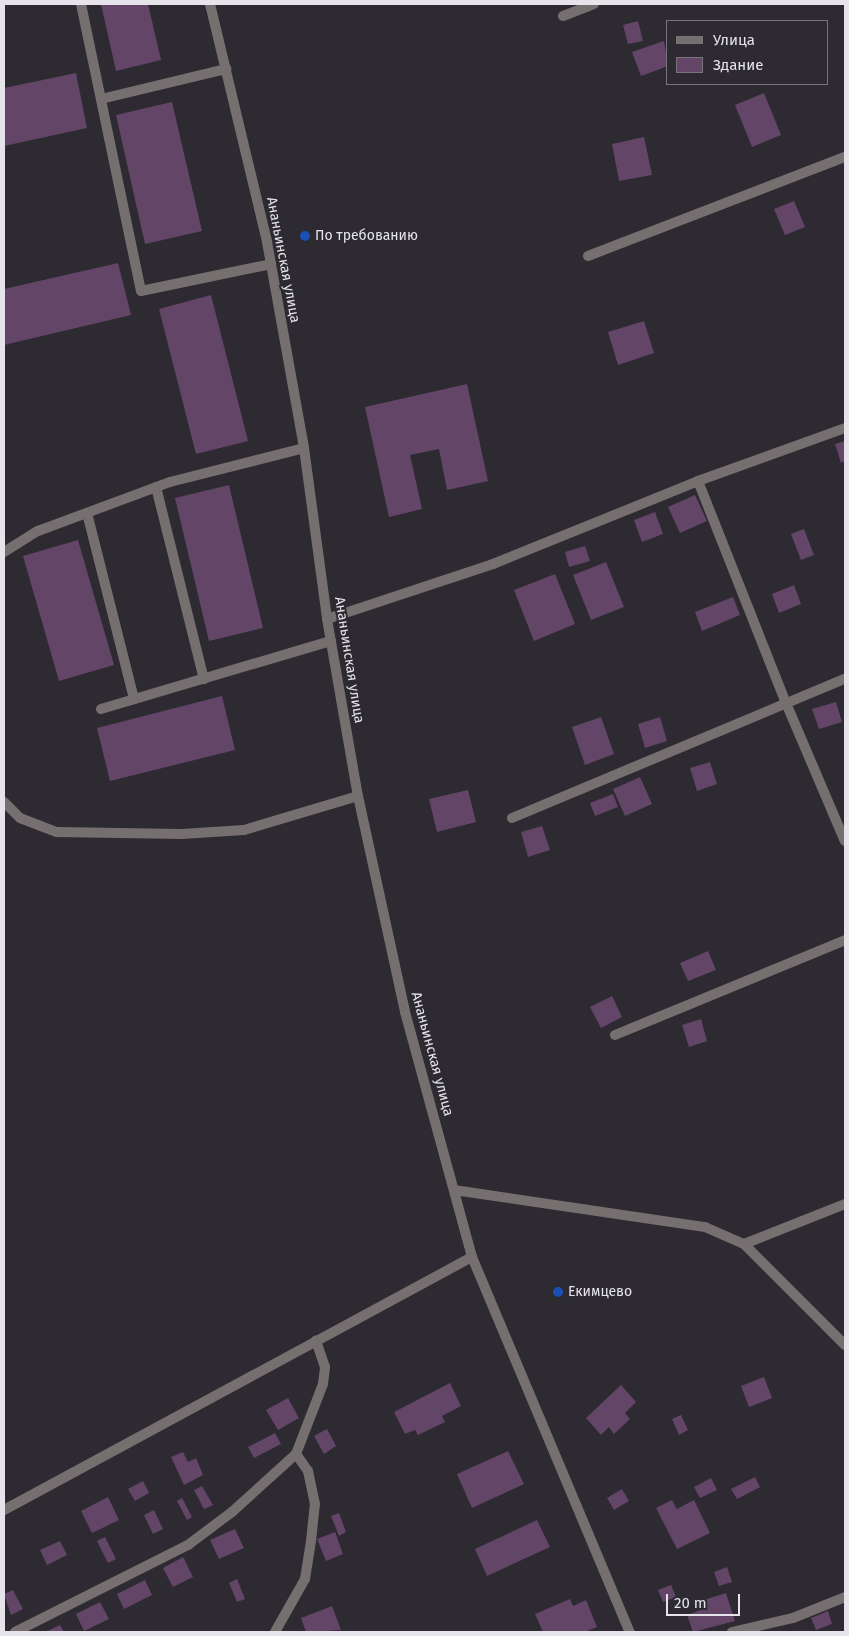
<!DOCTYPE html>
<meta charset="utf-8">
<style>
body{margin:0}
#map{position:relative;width:849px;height:1636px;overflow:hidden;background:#2d2a32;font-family:"Fira Sans",sans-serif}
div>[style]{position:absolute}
.building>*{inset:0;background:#634567}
.lane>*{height:10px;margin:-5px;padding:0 5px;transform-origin:5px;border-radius:5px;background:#756f6f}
.street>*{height:10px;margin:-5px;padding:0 5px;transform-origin:5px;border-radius:5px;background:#756f6f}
.dots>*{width:14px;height:14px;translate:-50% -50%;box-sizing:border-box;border:2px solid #2d2a32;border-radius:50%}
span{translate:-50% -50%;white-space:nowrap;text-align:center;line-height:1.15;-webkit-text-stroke:4px #2d2a32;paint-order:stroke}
.poi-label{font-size:14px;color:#e6e4ea}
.left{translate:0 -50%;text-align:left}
.street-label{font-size:14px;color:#e6e4ea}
.frame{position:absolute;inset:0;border:5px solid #e6e4ea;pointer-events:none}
.legend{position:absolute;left:666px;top:20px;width:162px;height:65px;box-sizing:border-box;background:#2d2a32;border:1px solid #77747c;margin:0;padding:6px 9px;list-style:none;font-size:15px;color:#e6e4ea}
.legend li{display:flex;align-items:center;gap:10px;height:25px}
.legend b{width:25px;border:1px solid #77747c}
.scale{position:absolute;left:666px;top:1594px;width:74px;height:22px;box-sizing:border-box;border:2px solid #e6e4ea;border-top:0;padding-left:6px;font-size:15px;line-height:18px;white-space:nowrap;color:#e6e4ea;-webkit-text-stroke:4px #2d2a32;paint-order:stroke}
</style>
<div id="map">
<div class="building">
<div style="clip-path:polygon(101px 4px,148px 4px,161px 60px,116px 71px)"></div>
<div style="clip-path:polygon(638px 21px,643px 41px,628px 44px,623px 25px)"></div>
<div style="clip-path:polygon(664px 41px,668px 66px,641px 76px,632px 52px)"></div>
<div style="clip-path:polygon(76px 73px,87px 128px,4px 146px,4px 88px)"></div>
<div style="clip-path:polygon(764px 93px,781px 135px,752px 147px,735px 105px)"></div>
<div style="clip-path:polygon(172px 102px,202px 231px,145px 244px,116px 115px)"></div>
<div style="clip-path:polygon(644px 137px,652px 175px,619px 181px,612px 144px)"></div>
<div style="clip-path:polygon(794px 201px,805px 227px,785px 235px,774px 209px)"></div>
<div style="clip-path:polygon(118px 263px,131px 315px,4px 345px,4px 289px)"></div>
<div style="clip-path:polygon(211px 295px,248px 441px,196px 454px,159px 309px)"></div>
<div style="clip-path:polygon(644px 321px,654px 353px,618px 365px,608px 332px)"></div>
<div style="clip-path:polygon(467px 384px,488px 481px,447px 490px,439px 449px,410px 455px,422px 509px,389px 517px,365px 407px)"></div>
<div style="clip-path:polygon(845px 441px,845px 461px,841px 463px,835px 444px)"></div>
<div style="clip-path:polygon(229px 485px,263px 628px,209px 641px,175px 498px)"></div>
<div style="clip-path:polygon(695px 495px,707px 521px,680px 533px,668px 507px)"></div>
<div style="clip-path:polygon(655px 512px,663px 534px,642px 542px,634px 520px)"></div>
<div style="clip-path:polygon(804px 529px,814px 555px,801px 560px,791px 534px)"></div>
<div style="clip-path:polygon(78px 540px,114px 665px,59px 681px,23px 556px)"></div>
<div style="clip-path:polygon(585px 546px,590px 561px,569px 567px,565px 552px)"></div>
<div style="clip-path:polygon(606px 562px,624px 607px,591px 620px,573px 575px)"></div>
<div style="clip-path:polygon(555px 574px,575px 624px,534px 641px,514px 590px)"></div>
<div style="clip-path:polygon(794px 585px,801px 604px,779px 613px,772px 594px)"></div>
<div style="clip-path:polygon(733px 597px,740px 615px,702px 631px,695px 612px)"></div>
<div style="clip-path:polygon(222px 696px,235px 750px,110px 781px,97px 728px)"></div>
<div style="clip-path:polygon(836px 702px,842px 722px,819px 729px,812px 709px)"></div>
<div style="clip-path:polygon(601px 717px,614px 754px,585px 765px,572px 727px)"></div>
<div style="clip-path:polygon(660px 717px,667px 741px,645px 748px,638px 724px)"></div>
<div style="clip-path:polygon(710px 762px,717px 784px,697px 791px,690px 768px)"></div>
<div style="clip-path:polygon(640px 777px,652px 804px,625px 816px,613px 789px)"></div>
<div style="clip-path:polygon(468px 790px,476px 822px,437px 832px,429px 799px)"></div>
<div style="clip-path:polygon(613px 794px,618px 807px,595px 816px,590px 803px)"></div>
<div style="clip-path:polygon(542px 826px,550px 850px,528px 857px,521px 832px)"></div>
<div style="clip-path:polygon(708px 951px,716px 970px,688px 981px,680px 963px)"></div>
<div style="clip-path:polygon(612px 996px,622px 1017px,601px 1028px,590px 1007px)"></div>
<div style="clip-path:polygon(701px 1019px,707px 1041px,689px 1047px,682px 1025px)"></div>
<div style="clip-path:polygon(764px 1377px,772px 1398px,749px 1407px,741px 1386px)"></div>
<div style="clip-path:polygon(450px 1383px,461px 1406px,442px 1416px,445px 1422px,418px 1435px,415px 1430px,405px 1434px,394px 1412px)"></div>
<div style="clip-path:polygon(621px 1385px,636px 1402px,625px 1413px,630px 1419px,614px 1434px,609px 1427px,601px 1435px,586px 1418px)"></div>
<div style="clip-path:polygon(288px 1398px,299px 1418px,278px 1430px,266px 1410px)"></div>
<div style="clip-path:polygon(681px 1415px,688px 1430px,679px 1435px,672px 1419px)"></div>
<div style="clip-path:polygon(327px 1429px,336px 1446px,324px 1454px,314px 1436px)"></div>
<div style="clip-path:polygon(275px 1433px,281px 1444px,254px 1458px,248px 1447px)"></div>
<div style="clip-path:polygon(508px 1451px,524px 1484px,472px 1508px,457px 1474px)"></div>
<div style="clip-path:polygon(183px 1452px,188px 1462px,196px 1458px,203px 1475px,184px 1485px,171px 1457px)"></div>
<div style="clip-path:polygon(755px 1477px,760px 1487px,737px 1499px,731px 1489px)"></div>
<div style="clip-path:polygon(711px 1478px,717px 1490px,700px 1498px,694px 1487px)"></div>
<div style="clip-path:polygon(143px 1481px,149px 1493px,135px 1501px,128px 1489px)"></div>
<div style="clip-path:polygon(202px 1486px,213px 1505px,204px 1509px,194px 1490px)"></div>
<div style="clip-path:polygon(622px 1489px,629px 1501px,614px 1510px,607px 1498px)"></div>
<div style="clip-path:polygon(108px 1497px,119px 1520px,92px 1533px,81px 1511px)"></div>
<div style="clip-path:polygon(182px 1498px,192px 1517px,187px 1520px,177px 1501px)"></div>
<div style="clip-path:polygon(672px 1500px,677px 1509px,694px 1500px,710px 1533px,677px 1549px,656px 1508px)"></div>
<div style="clip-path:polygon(154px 1510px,163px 1529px,153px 1534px,144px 1515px)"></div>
<div style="clip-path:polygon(339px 1513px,346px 1532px,339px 1536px,331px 1516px)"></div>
<div style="clip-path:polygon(537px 1520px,550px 1547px,487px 1576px,475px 1549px)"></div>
<div style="clip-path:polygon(235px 1529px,244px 1548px,219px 1559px,210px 1540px)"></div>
<div style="clip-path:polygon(335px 1532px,343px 1554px,326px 1561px,317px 1539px)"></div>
<div style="clip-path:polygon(105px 1537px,116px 1559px,108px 1563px,97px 1541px)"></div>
<div style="clip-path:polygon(60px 1541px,67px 1555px,47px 1565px,40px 1550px)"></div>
<div style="clip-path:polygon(183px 1557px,193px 1577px,173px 1587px,163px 1568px)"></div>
<div style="clip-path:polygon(727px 1567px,732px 1582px,719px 1586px,714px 1572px)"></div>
<div style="clip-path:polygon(237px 1579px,245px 1599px,237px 1602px,229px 1583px)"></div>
<div style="clip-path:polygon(145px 1580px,152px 1595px,124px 1609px,117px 1594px)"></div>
<div style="clip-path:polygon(671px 1585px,676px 1597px,663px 1602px,658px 1590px)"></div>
<div style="clip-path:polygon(13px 1590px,23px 1609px,11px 1615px,4px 1594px)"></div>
<div style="clip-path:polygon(726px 1593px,735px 1621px,693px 1632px,687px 1615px,706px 1608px,704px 1600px)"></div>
<div style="clip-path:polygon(570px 1599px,573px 1606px,586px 1600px,597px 1627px,584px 1632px,543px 1632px,535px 1614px)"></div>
<div style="clip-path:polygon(100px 1602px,109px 1619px,84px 1631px,76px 1614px)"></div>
<div style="clip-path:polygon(332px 1606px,341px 1630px,306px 1632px,301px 1618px)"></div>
<div style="clip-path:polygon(828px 1611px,832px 1624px,816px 1630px,811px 1618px)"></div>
<div style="clip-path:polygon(60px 1625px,64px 1632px,45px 1632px)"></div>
</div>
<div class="lane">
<div style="left:81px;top:4px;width:293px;rotate:78.2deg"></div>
<div style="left:141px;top:291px;width:133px;rotate:-11.7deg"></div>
<div style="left:563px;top:16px;width:33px;rotate:-21deg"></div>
<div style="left:101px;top:99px;width:129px;rotate:-13.5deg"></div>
<div style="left:588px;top:256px;width:275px;rotate:-21.1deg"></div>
<div style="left:698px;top:481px;width:239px;rotate:68.4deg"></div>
<div style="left:786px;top:703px;width:150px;rotate:66.9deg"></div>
<div style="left:156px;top:487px;width:198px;rotate:76deg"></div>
<div style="left:87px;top:513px;width:192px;rotate:75.8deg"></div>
<div style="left:4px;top:552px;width:40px;rotate:-32deg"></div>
<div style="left:38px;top:531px;width:141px;rotate:-20.4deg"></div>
<div style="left:170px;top:482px;width:138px;rotate:-14.2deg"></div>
<div style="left:327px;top:619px;width:175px;rotate:-18.3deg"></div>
<div style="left:493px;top:564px;width:221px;rotate:-22deg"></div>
<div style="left:698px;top:481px;width:156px;rotate:-19.8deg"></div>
<div style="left:101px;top:709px;width:240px;rotate:-16.5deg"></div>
<div style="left:512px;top:818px;width:361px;rotate:-22.7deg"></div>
<div style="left:615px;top:1035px;width:249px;rotate:-22.4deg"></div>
<div style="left:744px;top:1244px;width:109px;rotate:-21.6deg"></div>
<div style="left:15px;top:1632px;width:194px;rotate:-26.7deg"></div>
<div style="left:188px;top:1545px;width:55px;rotate:-36.9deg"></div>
<div style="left:232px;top:1512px;width:86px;rotate:-42.2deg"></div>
<div style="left:296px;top:1454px;width:75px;rotate:-68.9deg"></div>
<div style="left:323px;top:1384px;width:17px;rotate:-83deg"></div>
<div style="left:325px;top:1367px;width:28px;rotate:-109deg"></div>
<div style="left:275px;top:1632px;width:61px;rotate:-60.5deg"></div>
<div style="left:305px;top:1579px;width:38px;rotate:-81deg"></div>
<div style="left:311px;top:1541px;width:37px;rotate:-84deg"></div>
<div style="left:315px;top:1504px;width:34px;rotate:-102deg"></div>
<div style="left:308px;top:1471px;width:21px;rotate:-125deg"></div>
<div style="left:732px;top:1632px;width:63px;rotate:-12.9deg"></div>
<div style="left:793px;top:1618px;width:56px;rotate:-22deg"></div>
</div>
<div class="street">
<div style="left:210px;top:4px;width:245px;rotate:76.5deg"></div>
<div style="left:267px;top:242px;width:209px;rotate:79.8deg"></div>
<div style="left:304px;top:448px;width:173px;rotate:82.3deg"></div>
<div style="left:327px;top:619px;width:180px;rotate:80.1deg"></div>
<div style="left:358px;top:796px;width:221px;rotate:77.7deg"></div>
<div style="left:405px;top:1012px;width:254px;rotate:74.7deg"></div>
<div style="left:472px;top:1257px;width:407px;rotate:67.2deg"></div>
<div style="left:4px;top:802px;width:23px;rotate:45deg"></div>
<div style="left:20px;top:818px;width:40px;rotate:21deg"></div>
<div style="left:57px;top:832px;width:125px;rotate:0.9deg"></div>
<div style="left:182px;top:834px;width:62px;rotate:-3.7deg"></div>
<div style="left:244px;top:830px;width:119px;rotate:-16.6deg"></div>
<div style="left:454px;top:1190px;width:254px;rotate:8.4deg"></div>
<div style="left:705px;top:1227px;width:43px;rotate:23.6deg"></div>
<div style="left:744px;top:1244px;width:143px;rotate:45deg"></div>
<div style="left:4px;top:1510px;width:532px;rotate:-28.4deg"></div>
</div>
<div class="dots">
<div style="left:305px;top:236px;background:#1a4fb4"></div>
<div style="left:558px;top:1292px;background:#1a4fb4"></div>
</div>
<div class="poi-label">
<span class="left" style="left:315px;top:236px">По требованию</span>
<span class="left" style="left:568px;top:1292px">Екимцево</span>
</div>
<div class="street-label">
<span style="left:283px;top:260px;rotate:79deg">Ананьинская улица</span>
<span style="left:349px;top:660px;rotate:81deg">Ананьинская улица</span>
<span style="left:432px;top:1054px;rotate:75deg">Ананьинская улица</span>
</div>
<div class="frame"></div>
<ul class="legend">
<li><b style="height:6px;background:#756f6f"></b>Улица</li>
<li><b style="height:14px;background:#634567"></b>Здание</li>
</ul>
<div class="scale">20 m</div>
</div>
